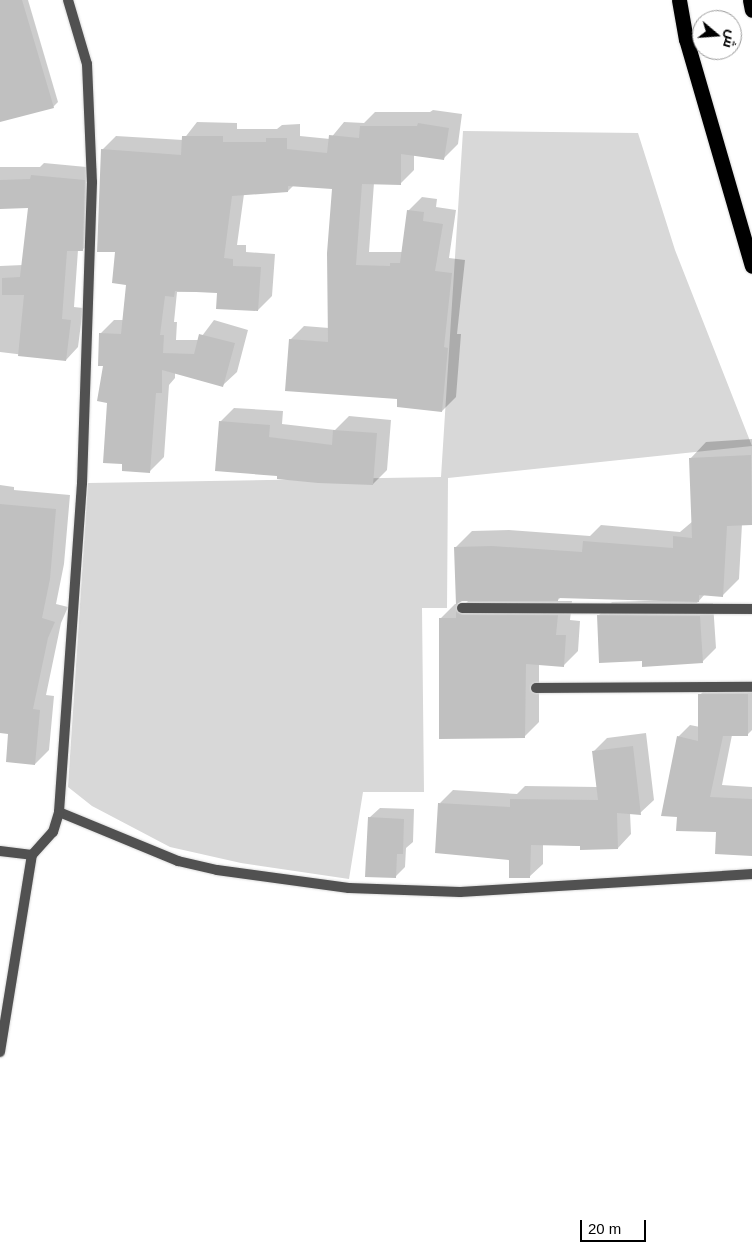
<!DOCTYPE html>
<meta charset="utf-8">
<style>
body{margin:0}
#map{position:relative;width:752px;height:1252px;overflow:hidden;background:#fff;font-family:Helvetica,Cairo,sans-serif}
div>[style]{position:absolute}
.green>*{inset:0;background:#d8d8d8}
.shadow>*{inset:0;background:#0003}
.building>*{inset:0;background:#c0c0c0}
.roads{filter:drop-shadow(0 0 1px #dbdbdb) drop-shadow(0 0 1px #dbdbdb)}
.street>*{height:10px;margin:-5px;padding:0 5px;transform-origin:5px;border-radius:5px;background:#515151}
.highway>*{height:15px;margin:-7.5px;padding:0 7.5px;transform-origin:7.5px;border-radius:7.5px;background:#000}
span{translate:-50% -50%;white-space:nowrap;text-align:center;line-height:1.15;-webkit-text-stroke:4.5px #fff;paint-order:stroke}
.north{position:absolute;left:692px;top:10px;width:50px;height:50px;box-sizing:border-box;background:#fff;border:1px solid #999;border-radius:50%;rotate:108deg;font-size:14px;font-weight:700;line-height:20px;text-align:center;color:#000}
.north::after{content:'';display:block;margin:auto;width:18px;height:22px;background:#000;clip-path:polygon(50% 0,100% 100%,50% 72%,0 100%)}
.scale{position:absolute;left:580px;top:1220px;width:66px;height:22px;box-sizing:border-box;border:2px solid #000;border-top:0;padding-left:6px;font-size:15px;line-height:18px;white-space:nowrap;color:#000;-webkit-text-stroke:4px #fff;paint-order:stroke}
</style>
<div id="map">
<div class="green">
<div style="clip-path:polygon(463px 131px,638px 133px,675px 250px,752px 446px,448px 478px,447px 608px,422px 608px,424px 792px,363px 792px,349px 879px,241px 863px,170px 847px,92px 806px,68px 787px,88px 483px,441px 477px)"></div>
</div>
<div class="shadow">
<div style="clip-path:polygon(0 0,28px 0,58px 102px,53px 107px,0 121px)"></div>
<div style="clip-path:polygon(433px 110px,462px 114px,458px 144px,444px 158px,414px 154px,414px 170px,400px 184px,374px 183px,369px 252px,402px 252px,408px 211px,422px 197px,437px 199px,436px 207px,456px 210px,449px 258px,465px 260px,457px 334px,461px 334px,456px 397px,442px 411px,399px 398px,290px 340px,304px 326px,329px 328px,334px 188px,294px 185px,288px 191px,244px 194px,237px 245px,246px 245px,246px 252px,275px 254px,272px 296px,258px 310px,218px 292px,177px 292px,174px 322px,177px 322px,176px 340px,199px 340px,214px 320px,248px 330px,237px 372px,223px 385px,175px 373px,175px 378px,169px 385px,164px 457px,150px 471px,124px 463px,109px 402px,100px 334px,114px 320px,123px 320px,127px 283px,116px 251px,102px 150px,116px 136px,183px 140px,197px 122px,237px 123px,237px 129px,277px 129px,282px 125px,300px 124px,300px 136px,330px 139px,344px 122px,364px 123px,375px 112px,430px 112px)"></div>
<div style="clip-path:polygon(44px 163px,97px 168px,95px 238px,82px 250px,78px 250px,74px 307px,83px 308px,78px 347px,66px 360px,0 352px,0 266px,23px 265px,29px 206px,0 207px,0 167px,40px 167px)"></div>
<div style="clip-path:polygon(234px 408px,283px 411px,282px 424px,335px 430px,349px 416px,391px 420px,387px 470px,373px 484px,278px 475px,220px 422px)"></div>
<div style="clip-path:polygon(752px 439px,752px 524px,742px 524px,739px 579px,723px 595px,705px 594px,697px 603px,713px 603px,716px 648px,702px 662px,643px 660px,598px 616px,612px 602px,678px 600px,561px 597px,557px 601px,572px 601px,570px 620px,580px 621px,578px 651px,564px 665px,539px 664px,539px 722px,524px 737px,440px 619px,455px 604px,465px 604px,469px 600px,455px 548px,472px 531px,509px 530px,590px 536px,601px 525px,680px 532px,693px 521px,690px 459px,706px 442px)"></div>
<div style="clip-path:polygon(0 485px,14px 487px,14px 490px,70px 495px,64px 564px,56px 604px,68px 607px,61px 623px,46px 695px,54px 696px,49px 750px,35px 764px,10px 733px,0 732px)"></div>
<div style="clip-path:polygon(712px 682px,752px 682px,752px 730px,747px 735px,732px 735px,722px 785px,752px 787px,752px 855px,718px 831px,678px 737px,690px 725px,700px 727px,700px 695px)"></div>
<div style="clip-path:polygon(646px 733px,654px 800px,640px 813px,630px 813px,631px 834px,618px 848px,543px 844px,543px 864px,529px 877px,440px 803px,453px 790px,517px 794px,525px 786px,597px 787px,594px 751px,607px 738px)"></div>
<div style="clip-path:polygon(380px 808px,414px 809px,413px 842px,406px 848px,405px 867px,395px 877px,369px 818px)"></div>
</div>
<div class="building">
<div style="clip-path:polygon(0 0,22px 0,54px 108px,0 122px)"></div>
<div style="clip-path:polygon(418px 123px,449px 128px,444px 160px,401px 154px,401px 185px,362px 184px,356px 265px,390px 266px,390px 263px,400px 263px,407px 210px,424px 212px,423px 221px,443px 224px,435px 271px,452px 273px,444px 347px,448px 348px,442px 412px,397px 407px,397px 399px,285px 391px,289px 339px,328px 342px,327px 253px,332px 189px,288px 186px,288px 192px,232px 196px,224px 258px,233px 259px,233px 266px,261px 267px,258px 311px,216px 309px,217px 293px,175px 291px,174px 297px,165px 296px,160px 335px,164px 335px,163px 353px,194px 354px,199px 334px,235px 343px,223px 387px,162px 370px,162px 393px,156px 393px,150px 473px,122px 471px,122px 464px,103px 463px,107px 403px,97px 401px,103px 366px,98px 366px,99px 333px,121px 334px,126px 285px,112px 283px,115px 252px,97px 252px,101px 149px,181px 155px,182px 136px,223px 136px,223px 142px,266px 142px,266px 138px,287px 138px,287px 149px,327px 153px,329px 135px,359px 138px,360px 126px,417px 126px)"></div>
<div style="clip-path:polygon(31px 175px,85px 180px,83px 251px,67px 251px,62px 319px,71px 320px,66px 361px,18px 356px,24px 295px,2px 295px,2px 278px,20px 277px,28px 208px,0 209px,0 180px,30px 179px)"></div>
<div style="clip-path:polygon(219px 421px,270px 425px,269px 437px,332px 445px,333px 430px,377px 433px,373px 485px,318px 483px,277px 479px,277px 476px,215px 471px)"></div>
<div style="clip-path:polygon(751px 455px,752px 525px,727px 526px,723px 597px,699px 595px,699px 602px,558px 598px,558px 601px,462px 601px,456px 605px,454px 547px,492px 546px,582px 552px,583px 541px,673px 548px,673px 536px,692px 538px,689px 458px)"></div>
<div style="clip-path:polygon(0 504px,56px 509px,50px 579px,42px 618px,55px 622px,48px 638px,33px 709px,40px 710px,35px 765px,6px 762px,8px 734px,0 733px)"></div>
<div style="clip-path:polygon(456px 611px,462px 615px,558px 615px,556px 635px,566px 635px,564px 667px,526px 664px,525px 738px,439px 739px,439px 618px,456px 618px)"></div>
<div style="clip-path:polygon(597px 615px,700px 616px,703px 663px,642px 667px,642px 661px,599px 663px)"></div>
<div style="clip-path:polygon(698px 694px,748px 694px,748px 736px,723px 736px,710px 797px,752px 799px,752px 856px,715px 854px,716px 832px,676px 831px,677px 817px,661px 816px,677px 736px,698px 741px)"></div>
<div style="clip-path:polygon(633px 746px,641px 815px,617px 813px,618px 849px,580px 850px,580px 846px,531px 845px,530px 878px,509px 878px,509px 860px,435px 853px,438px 803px,510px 807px,510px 799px,598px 800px,592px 751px)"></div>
<div style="clip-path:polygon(368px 817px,404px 819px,403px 854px,397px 854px,396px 878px,365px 877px)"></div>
</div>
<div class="roads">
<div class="street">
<div style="left:68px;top:0;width:67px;rotate:73.5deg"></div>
<div style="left:87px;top:64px;width:118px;rotate:87.6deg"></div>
<div style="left:92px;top:182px;width:301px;rotate:91.9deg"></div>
<div style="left:82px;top:483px;width:330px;rotate:94deg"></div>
<div style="left:59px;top:812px;width:129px;rotate:22.4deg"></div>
<div style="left:178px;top:861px;width:40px;rotate:13deg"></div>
<div style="left:217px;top:870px;width:133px;rotate:7.8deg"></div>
<div style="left:349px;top:888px;width:111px;rotate:2.1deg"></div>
<div style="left:460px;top:892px;width:293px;rotate:-3.5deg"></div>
<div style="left:462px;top:608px;width:290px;rotate:0.2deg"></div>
<div style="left:536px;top:688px;width:216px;rotate:-0.3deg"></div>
<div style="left:0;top:851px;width:32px;rotate:7deg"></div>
<div style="left:32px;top:855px;width:31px;rotate:-48deg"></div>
<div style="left:53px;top:832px;width:21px;rotate:-73deg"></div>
<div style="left:0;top:1052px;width:200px;rotate:-80.8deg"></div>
</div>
<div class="highway">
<div style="left:679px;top:0;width:40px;rotate:80deg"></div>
<div style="left:686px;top:39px;width:236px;rotate:73.8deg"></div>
<div style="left:750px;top:0;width:10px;rotate:79deg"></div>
</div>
</div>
<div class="north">ش</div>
<div class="scale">20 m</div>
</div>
